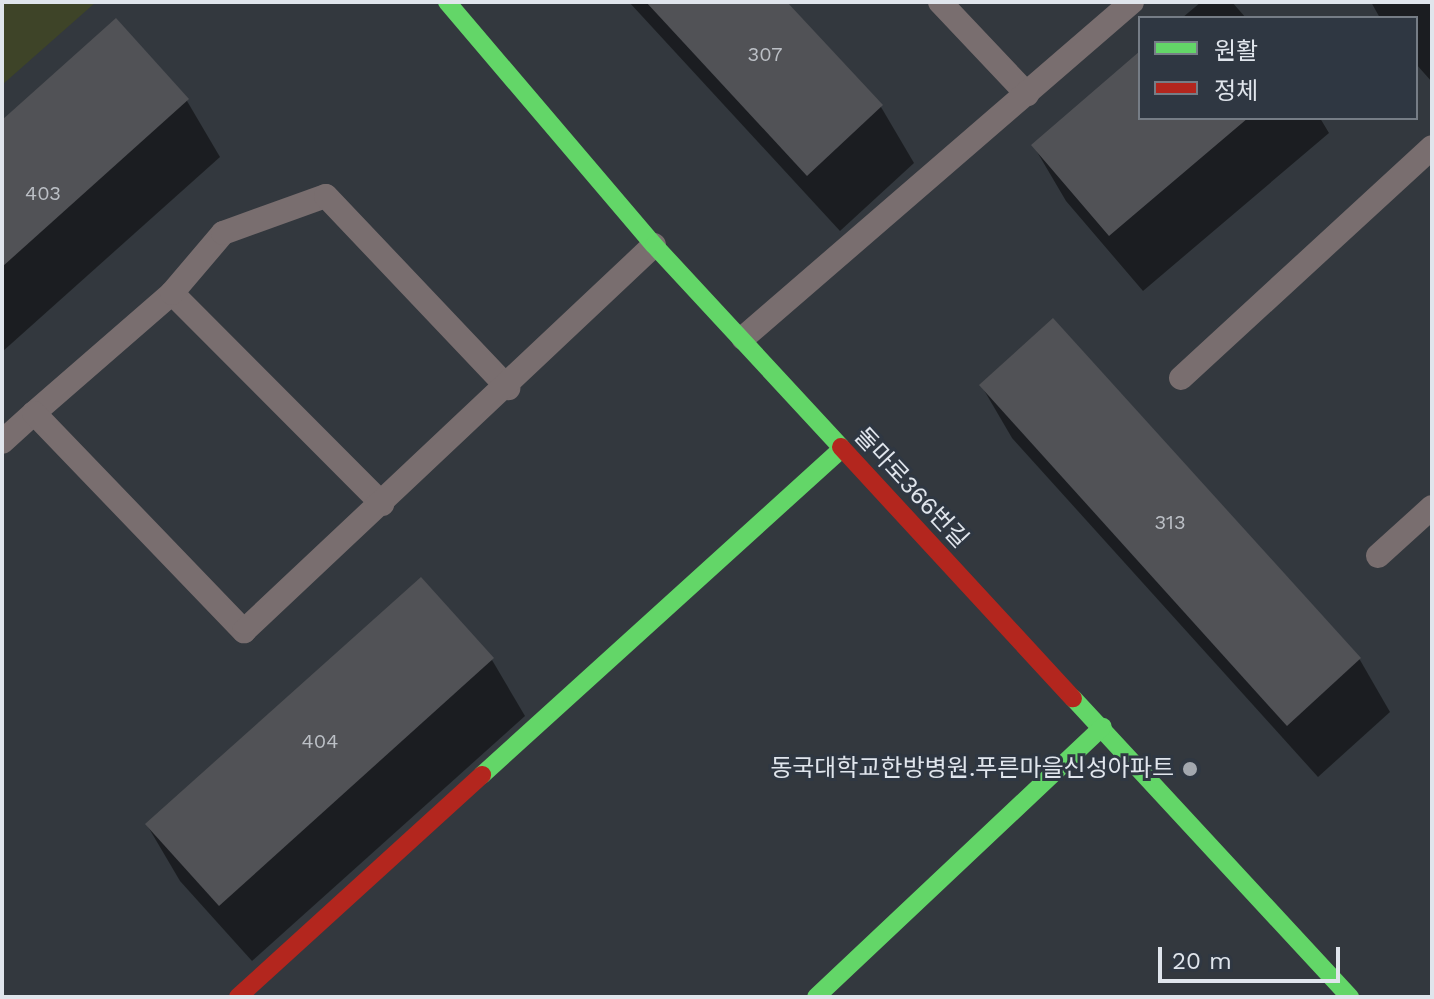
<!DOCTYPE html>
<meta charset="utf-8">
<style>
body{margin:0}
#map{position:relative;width:1434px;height:999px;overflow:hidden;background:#33383e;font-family:"Work Sans","Noto Sans KR",sans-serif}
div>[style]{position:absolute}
.green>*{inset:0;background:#3e4428}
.shadow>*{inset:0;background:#0007}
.building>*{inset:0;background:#515256}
.lane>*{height:24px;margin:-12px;padding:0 12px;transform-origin:12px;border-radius:12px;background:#796e6f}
.fast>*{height:18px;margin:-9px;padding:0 9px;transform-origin:9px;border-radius:9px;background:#63d668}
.jam>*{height:18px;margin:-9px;padding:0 9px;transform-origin:9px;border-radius:9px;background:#b3261e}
.dots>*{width:22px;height:22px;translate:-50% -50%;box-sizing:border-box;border:4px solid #2f3742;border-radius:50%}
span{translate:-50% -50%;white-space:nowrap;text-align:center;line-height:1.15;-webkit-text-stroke:6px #2f3742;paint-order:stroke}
.number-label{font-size:20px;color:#bcc0c6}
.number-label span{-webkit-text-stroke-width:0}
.street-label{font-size:24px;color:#e0e5ec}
.poi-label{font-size:24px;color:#e0e5ec}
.right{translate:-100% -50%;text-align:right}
.frame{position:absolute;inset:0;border:4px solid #e0e5ec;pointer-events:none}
.legend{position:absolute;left:1138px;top:16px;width:280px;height:104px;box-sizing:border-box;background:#2f3742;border:2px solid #767d86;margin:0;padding:10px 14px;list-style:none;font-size:24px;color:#e0e5ec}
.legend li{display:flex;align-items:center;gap:16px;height:40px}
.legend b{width:40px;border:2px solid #767d86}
.scale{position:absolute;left:1158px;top:947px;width:182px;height:36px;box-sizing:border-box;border:4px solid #e0e5ec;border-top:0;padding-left:10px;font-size:24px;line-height:28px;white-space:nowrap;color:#e0e5ec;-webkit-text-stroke:6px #2f3742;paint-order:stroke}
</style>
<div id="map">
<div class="green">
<div style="clip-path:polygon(2px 2px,96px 2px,2px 85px)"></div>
</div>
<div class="shadow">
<div style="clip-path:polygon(629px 2px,785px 2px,881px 107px,914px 163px,840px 231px)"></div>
<div style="clip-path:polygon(1201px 2px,1232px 2px,1246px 18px,1182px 18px)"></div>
<div style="clip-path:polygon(1371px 2px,1432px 2px,1432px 82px,1416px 64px,1416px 18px,1380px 18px)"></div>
<div style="clip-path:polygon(116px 21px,187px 101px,220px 157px,2px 352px,2px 123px)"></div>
<div style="clip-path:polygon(1140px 54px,1140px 118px,1320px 118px,1329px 133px,1143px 291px,1066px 201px,1033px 145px)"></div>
<div style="clip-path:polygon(1053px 320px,1360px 660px,1390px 712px,1318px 777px,1012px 438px,981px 385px)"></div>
<div style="clip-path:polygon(492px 660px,525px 716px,252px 961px,180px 881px,147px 825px)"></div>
</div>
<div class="building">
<div style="clip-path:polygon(646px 2px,787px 2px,883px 105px,807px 176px)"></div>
<div style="clip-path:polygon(116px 18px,189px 99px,2px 267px,2px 120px)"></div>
<div style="clip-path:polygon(1140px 51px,1140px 118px,1248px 118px,1109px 236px,1031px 145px)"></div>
<div style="clip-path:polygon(1053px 318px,1361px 658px,1287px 726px,979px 385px)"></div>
<div style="clip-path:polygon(421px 577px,494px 658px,219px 906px,145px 824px)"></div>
</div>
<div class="lane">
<div style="left:940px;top:2px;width:127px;rotate:46.6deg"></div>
<div style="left:172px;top:293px;width:298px;rotate:45.1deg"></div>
<div style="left:743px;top:338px;width:514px;rotate:-40.82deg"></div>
<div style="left:1181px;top:378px;width:341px;rotate:-42.6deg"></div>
<div style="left:34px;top:413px;width:183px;rotate:-41deg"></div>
<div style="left:172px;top:293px;width:79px;rotate:-49.6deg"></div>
<div style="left:223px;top:233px;width:109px;rotate:-19.8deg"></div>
<div style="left:326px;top:196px;width:265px;rotate:46.5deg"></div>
<div style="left:2px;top:442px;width:43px;rotate:-42.2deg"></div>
<div style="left:34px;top:413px;width:303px;rotate:46.1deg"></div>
<div style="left:244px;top:631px;width:563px;rotate:-43.27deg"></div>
<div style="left:1378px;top:556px;width:73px;rotate:-42.2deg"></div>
</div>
<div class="fast">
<div style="left:447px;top:2px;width:319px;rotate:49.6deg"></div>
<div style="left:654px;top:245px;width:275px;rotate:47.2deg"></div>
<div style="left:1073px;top:698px;width:408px;rotate:47.2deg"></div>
<div style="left:482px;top:775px;width:485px;rotate:-42.2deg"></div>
<div style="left:816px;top:997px;width:394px;rotate:-43.3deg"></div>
</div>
<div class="jam">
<div style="left:841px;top:447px;width:342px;rotate:47.3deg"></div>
<div style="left:238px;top:997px;width:330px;rotate:-42.3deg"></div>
</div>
<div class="dots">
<div style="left:1190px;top:769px;background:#a3a8af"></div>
</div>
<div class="number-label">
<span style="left:765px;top:54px">307</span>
<span style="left:43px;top:193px">403</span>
<span style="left:1170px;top:522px">313</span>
<span style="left:320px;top:741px">404</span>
</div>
<div class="street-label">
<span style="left:911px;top:488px;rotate:47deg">돌마로366번길</span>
</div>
<div class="poi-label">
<span class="right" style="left:1174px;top:769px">동국대학교한방병원.푸른마을신성아파트</span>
</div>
<div class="frame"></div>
<ul class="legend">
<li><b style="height:10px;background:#63d668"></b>원활</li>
<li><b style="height:10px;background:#b3261e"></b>정체</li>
</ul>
<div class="scale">20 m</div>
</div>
